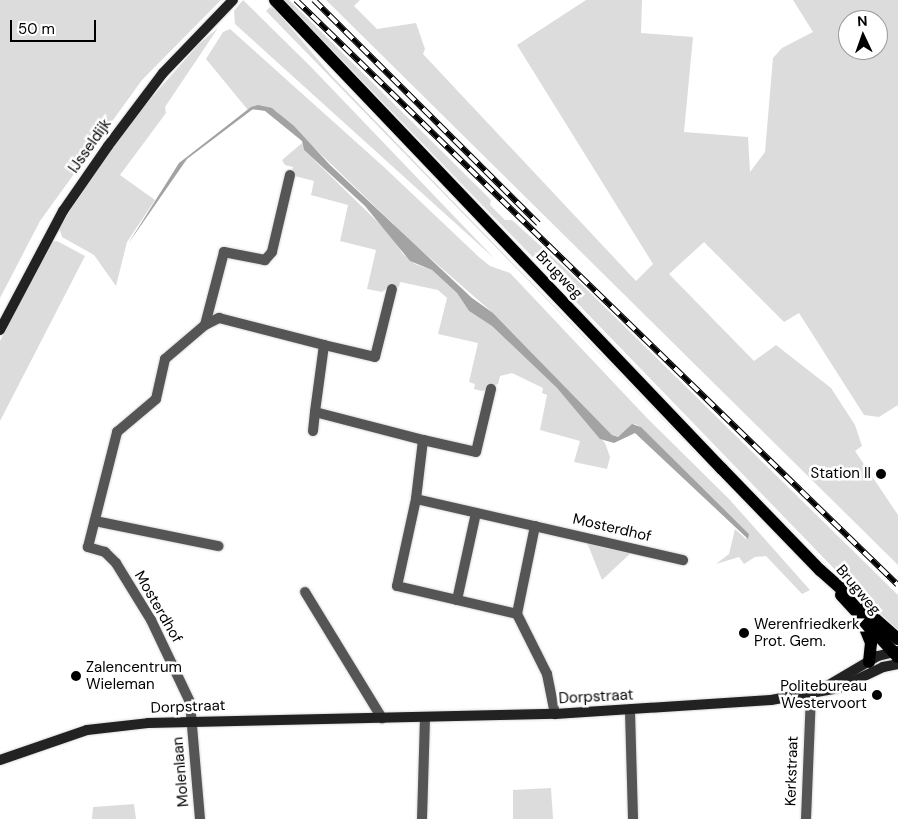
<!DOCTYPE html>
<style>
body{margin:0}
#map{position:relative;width:898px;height:819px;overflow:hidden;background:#fff;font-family:"DM Sans",sans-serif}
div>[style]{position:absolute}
.green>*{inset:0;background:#dcdcdc}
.water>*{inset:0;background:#a3a3a3}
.roads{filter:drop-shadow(0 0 1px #dbdbdb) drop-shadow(0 0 1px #dbdbdb)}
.street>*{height:10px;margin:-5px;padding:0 5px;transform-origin:5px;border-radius:5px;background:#555}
.secondary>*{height:10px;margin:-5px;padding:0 5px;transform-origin:5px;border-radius:5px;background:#222}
.primary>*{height:12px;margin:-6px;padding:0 6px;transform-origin:6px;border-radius:6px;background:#000}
.rail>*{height:5.5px;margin-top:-2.75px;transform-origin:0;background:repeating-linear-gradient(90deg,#fff 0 11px,#000 0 22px);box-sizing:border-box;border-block:1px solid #000}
.dots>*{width:14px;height:14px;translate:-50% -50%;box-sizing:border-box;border:2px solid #fff;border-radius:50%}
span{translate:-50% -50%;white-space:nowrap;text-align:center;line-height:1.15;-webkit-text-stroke:5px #fff;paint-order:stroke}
.street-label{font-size:15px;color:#000}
.poi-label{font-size:15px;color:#000}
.right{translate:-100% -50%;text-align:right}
.left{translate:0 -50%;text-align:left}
.north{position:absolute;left:838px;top:10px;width:50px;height:50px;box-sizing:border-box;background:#fff;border:1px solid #999;border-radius:50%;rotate:357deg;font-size:14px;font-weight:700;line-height:20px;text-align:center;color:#000}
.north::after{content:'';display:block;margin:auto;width:18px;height:22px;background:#000;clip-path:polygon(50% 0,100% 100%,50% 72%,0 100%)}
.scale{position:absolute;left:10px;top:20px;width:86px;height:22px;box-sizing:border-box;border:2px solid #000;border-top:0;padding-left:6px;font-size:15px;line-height:18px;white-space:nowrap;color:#000;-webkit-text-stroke:4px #fff;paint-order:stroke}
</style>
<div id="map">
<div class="green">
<div style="clip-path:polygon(0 0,221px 0,142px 80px,40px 221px,0 298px)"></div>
<div style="clip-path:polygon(243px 0,312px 68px,495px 259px,235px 24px,234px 11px)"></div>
<div style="clip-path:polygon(284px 0,289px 0,491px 200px,490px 205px,505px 220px,512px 220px,569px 272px,898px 595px,898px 630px,847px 582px)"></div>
<div style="clip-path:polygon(evenodd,326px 0,360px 0,354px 6px,377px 29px,416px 23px,425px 49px,423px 54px,636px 281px,653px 264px,517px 45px,586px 0,642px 0,641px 33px,693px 37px,684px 132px,748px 137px,750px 172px,765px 152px,773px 58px,782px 48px,813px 32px,793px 0,898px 0,898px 405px,879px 417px,864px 415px,799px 313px,784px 322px,704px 242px,669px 274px,754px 361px,776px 345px,831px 388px,855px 425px,862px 446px,855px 451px,898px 515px,898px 565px,326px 0,848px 20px,878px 20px,878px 50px,848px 50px,848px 20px)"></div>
<div style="clip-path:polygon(269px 2px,331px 75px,731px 489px,266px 11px,270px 7px,272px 9px)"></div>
<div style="clip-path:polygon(218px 28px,165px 107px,166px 113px,120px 175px,155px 200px,127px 242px,116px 286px,94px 255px,62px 237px,59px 227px,131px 121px,199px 44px)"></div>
<div style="clip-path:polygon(230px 29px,385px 168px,480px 258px,490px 266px,510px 273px,647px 418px,729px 499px,810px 590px,802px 594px,766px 556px,755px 557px,744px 564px,739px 557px,716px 564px,729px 554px,735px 529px,746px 539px,749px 534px,641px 427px,635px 424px,618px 437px,612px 435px,493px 313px,415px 245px,275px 110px,248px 110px,206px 59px,223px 32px)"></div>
<div style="clip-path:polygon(302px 143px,304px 150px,389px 233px,403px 254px,415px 264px,432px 270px,457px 293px,469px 311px,492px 326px,557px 388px,605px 443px,610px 457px,607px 469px,574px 462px,580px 441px,540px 430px,547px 395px,542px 393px,543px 388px,512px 373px,500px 376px,498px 384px,482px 391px,474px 389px,475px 384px,469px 382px,478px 343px,438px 334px,447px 298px,438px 290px,400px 282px,399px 287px,391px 285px,382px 292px,367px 289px,376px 250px,340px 241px,348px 205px,311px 195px,314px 181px,291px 175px,293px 167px,285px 165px,282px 160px)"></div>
<div style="clip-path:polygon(57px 241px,85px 256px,0 421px,0 341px,51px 242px)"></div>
<div style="clip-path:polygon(586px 540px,633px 551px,602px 580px)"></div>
<div style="clip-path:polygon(551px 788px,553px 819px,513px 819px,513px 790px)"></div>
<div style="clip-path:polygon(134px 804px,136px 819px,92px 819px,93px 807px)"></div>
</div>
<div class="water">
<div style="clip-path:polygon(258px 105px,272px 108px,294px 126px,330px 165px,472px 298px,493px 313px,612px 435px,618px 437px,632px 424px,641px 427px,749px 534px,748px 539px,635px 433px,614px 443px,600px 439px,557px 388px,492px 326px,469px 311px,457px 293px,432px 270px,410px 261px,365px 206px,304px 150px,302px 141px,265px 111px,253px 109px,187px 159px,128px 244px,179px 163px,251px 107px)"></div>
</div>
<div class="roads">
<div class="street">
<div style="left:290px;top:175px;width:79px;rotate:103.2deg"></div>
<div style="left:272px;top:252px;width:11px;rotate:131deg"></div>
<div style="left:265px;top:260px;width:42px;rotate:-169deg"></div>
<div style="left:224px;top:252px;width:75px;rotate:104.6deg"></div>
<div style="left:205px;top:325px;width:16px;rotate:-27deg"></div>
<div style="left:219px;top:318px;width:108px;rotate:14.4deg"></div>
<div style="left:324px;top:345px;width:68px;rotate:97.7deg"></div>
<div style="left:315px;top:412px;width:112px;rotate:14.5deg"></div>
<div style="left:423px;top:440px;width:59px;rotate:96.8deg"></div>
<div style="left:416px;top:499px;width:274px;rotate:12.9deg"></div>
<div style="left:324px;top:345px;width:52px;rotate:13.2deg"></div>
<div style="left:375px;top:357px;width:70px;rotate:-76deg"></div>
<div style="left:313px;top:431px;width:19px;rotate:-84deg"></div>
<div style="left:423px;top:440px;width:54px;rotate:12.8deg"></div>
<div style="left:476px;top:452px;width:65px;rotate:-76.6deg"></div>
<div style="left:416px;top:499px;width:89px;rotate:102.3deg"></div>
<div style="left:397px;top:586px;width:123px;rotate:13.1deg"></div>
<div style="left:95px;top:521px;width:126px;rotate:11.5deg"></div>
<div style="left:535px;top:526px;width:90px;rotate:101.6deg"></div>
<div style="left:517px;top:614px;width:67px;rotate:63.4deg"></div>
<div style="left:547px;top:674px;width:41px;rotate:78.7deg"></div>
<div style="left:305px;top:592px;width:148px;rotate:58.6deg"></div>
<div style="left:457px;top:600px;width:89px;rotate:-77.7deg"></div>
<div style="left:630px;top:711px;width:108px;rotate:88.4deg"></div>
<div style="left:200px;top:819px;width:117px;rotate:-94.9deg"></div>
<div style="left:190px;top:702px;width:91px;rotate:-115.4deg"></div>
<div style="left:151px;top:620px;width:67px;rotate:-121.6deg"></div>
<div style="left:116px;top:563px;width:16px;rotate:-135deg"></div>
<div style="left:105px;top:552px;width:18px;rotate:-164deg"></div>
<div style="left:88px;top:547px;width:119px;rotate:-75.8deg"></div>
<div style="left:117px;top:432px;width:51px;rotate:-40.2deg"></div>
<div style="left:156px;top:399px;width:41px;rotate:-77.3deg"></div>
<div style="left:165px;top:359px;width:52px;rotate:-40.4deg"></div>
<div style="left:422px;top:819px;width:102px;rotate:-88.3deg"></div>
<div style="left:806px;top:819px;width:125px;rotate:-87.7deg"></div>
</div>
<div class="secondary">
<div style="left:0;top:330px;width:135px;rotate:-62.1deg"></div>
<div style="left:63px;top:211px;width:79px;rotate:-55.3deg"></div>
<div style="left:108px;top:146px;width:91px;rotate:-53deg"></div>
<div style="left:163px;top:73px;width:101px;rotate:-46.2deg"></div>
<div style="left:827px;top:686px;width:59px;rotate:-30.5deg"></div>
<div style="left:878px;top:656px;width:21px;rotate:-14deg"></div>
<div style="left:0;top:760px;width:92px;rotate:-19deg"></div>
<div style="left:87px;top:730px;width:61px;rotate:-6.5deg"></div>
<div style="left:148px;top:723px;width:407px;rotate:-1.3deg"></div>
<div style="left:555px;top:714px;width:216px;rotate:-3.7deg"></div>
<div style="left:771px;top:700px;width:69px;rotate:-10deg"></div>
<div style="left:839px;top:688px;width:49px;rotate:-25.5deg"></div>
<div style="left:883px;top:667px;width:15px;rotate:-11deg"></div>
</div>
<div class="primary">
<div style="left:275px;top:0;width:648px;rotate:46.38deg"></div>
<div style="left:722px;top:469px;width:141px;rotate:45.9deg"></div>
<div style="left:820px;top:570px;width:104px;rotate:41.5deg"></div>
<div style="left:841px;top:595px;width:84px;rotate:47.4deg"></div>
<div style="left:865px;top:628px;width:16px;rotate:68deg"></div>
<div style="left:871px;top:643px;width:19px;rotate:96deg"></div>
</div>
</div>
<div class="rail">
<div style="left:296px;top:0;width:839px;rotate:44.18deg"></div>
<div style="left:314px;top:0;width:317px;rotate:44.9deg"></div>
</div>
<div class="dots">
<div style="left:881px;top:474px;background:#000"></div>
<div style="left:744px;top:633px;background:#000"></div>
<div style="left:76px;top:676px;background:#000"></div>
<div style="left:877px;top:695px;background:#000"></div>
</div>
<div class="street-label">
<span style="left:90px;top:146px;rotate:-55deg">IJsseldijk</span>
<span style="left:559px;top:275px;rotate:46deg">Brugweg</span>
<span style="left:612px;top:528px;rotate:13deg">Mosterdhof</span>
<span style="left:858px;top:590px;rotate:50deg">Brugweg</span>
<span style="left:158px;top:607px;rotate:60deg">Mosterdhof</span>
<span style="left:596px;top:697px;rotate:-3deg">Dorpstraat</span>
<span style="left:188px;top:707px;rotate:-2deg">Dorpstraat</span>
<span style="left:792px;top:771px;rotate:-88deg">Kerkstraat</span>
<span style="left:181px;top:772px;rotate:-95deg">Molenlaan</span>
</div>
<div class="poi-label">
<span class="right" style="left:871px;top:474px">Station II</span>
<span class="left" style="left:754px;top:633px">Werenfriedkerk<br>Prot. Gem.</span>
<span class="left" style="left:86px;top:676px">Zalencentrum<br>Wieleman</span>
<span class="right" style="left:867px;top:695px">Politebureau<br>Westervoort</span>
</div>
<div class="north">N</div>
<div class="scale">50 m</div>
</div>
